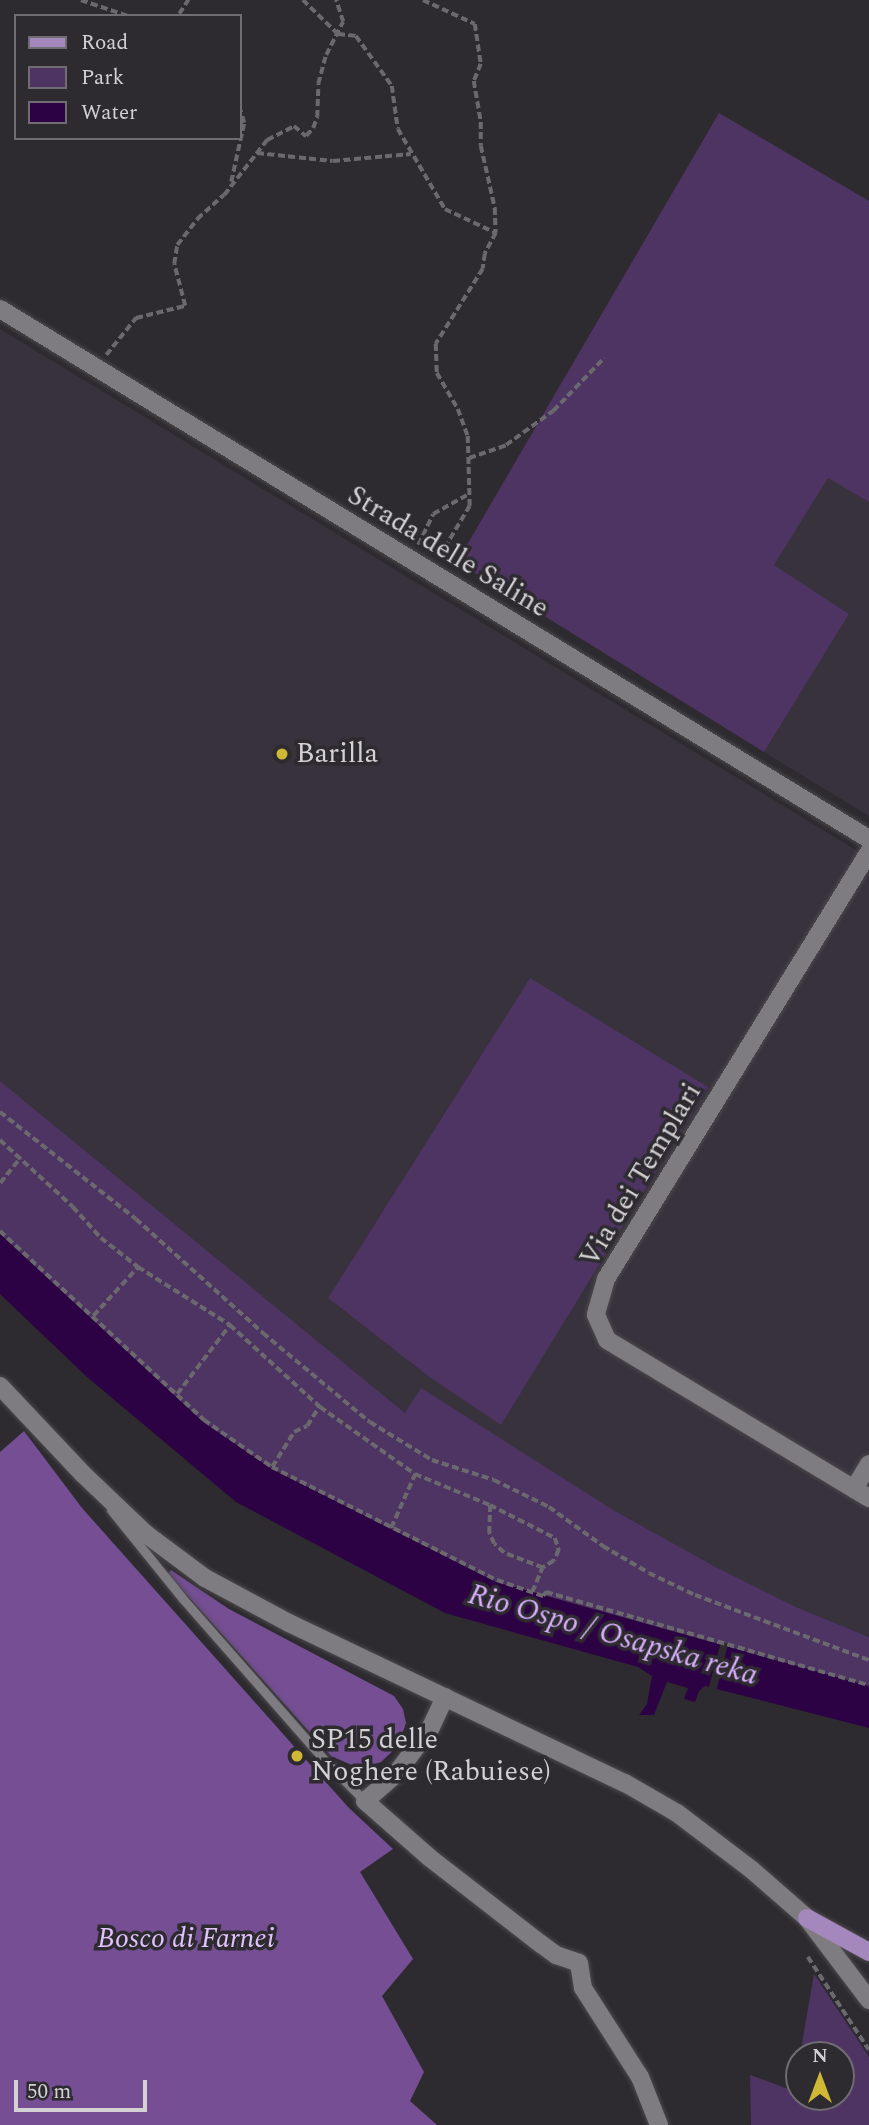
<!DOCTYPE html>
<style>
body{margin:0}
#map{position:relative;width:869px;height:2125px;overflow:hidden;background:#2d2b2f;font-family:Spectral,serif}
div>[style]{position:absolute}
.built>*{inset:0;background:#37323c}
.green>*{inset:0;background:#4e3463}
.forest>*{inset:0;background:#754e94}
.water>*{inset:0;background:#2d0245}
.pier>*{inset:0;background:#2d2b2f}
.path>*{height:3.5px;margin-top:-1.75px;transform-origin:0;background:repeating-linear-gradient(90deg,#6b696d 0 7px,transparent 0 10.5px)}
.roads{filter:drop-shadow(0 0 2px #4b494c) drop-shadow(0 0 2px #4b494c)}
.service>*{height:9px;margin:-4.5px;padding:0 4.5px;transform-origin:4.5px;border-radius:4.5px;background:#7f7c81}
.minor>*{height:18px;margin:-9px;padding:0 9px;transform-origin:9px;border-radius:9px;background:#7f7c81}
.tertiary>*{height:18px;margin:-9px;padding:0 9px;transform-origin:9px;border-radius:9px;background:#7f7c81}
.secondary>*{height:18px;margin:-9px;padding:0 9px;transform-origin:9px;border-radius:9px;background:#7f7c81}
.primary>*{height:18px;margin:-9px;padding:0 9px;transform-origin:9px;border-radius:9px;background:#a487bd}
.dots>*{width:19px;height:19px;translate:-50% -50%;box-sizing:border-box;border:4px solid #2d2b2f;border-radius:50%}
span{translate:-50% -50%;white-space:nowrap;text-align:center;line-height:1.15;-webkit-text-stroke:7px #2d2b2f;paint-order:stroke}
.street-label{font-size:28px;color:#d3d1d4}
.poi-label{font-size:28px;color:#d3d1d4}
.left{translate:0 -50%;text-align:left}
.park-label{font-size:28px;color:#e1c2fd;font-style:italic}
.water-label{font-size:30px;color:#d8affd;font-style:italic}
.legend{position:absolute;left:14px;top:14px;width:228px;height:126px;box-sizing:border-box;background:#2d2b2f;border:2px solid #6f6d71;margin:0;padding:9px 12px;list-style:none;font-size:21px;color:#d3d1d4}
.legend li{display:flex;align-items:center;gap:14px;height:35px}
.legend b{width:35px;border:2px solid #6f6d71}
.north{position:absolute;left:785px;top:2041px;width:70px;height:70px;box-sizing:border-box;background:#2d2b2f;border:2px solid #6f6d71;border-radius:50%;rotate:0deg;font-size:19px;font-weight:700;line-height:28px;text-align:center;color:#d3d1d4}
.north::after{content:'';display:block;margin:auto;width:24px;height:32px;background:#d0b837;clip-path:polygon(50% 0,100% 100%,50% 72%,0 100%)}
.scale{position:absolute;left:14px;top:2080px;width:133px;height:32px;box-sizing:border-box;border:4px solid #d3d1d4;border-top:0;padding-left:9px;font-size:21px;line-height:24px;white-space:nowrap;color:#d3d1d4;-webkit-text-stroke:5px #2d2b2f;paint-order:stroke}
</style>
<div id="map">
<div class="built">
<div style="clip-path:polygon(evenodd,0 329px,869px 858px,869px 1637px,796px 1607px,714px 1566px,615px 1511px,421px 1389px,406px 1414px,0 1081px,0 329px,530px 978px,428px 1376px,328px 1298px,530px 978px)"></div>
<div style="clip-path:polygon(828px 477px,869px 502px,869px 816px,764px 752px,849px 614px,774px 565px)"></div>
</div>
<div class="green">
<div style="clip-path:polygon(719px 113px,869px 201px,869px 502px,828px 478px,774px 565px,849px 614px,764px 752px,457px 562px)"></div>
<div style="clip-path:polygon(530px 978px,708px 1087px,501px 1425px,428px 1376px,328px 1298px)"></div>
<div style="clip-path:polygon(0 1081px,405px 1413px,421px 1388px,615px 1511px,714px 1566px,796px 1607px,869px 1637px,869px 1686px,496px 1582px,272px 1469px,240px 1449px,202px 1421px,0 1234px)"></div>
<div style="clip-path:polygon(814px 1974px,869px 2057px,869px 2125px,751px 2125px,750px 2075px,794px 2091px,799px 2063px,799px 2097px,841px 2097px,841px 2055px,800px 2055px)"></div>
</div>
<div class="forest">
<div style="clip-path:polygon(24px 1431px,82px 1508px,348px 1807px,393px 1849px,360px 1872px,413px 1959px,382px 1996px,424px 2072px,410px 2101px,437px 2125px,0 2125px,0 1452px)"></div>
<div style="clip-path:polygon(171px 1570px,229px 1609px,394px 1696px,403px 1709px,406px 1723px,398px 1746px,381px 1762px,367px 1766px,354px 1766px,331px 1756px,168px 1574px)"></div>
</div>
<div class="water">
<div style="clip-path:polygon(0 1234px,202px 1421px,272px 1469px,496px 1582px,869px 1686px,869px 1728px,705px 1686px,699px 1691px,695px 1702px,684px 1699px,688px 1688px,667px 1682px,654px 1715px,639px 1715px,647px 1704px,652px 1676px,638px 1667px,445px 1613px,236px 1502px,87px 1377px,0 1294px)"></div>
</div>
<div class="pier">
<div style="clip-path:polygon(721px 1642px,728px 1644px,716px 1692px,708px 1690px)"></div>
</div>
<div class="path">
<div style="left:81px;top:0;width:50px;rotate:18.8deg"></div>
<div style="left:303px;top:0;width:49px;rotate:44.2deg"></div>
<div style="left:338px;top:34px;width:18px;rotate:6deg"></div>
<div style="left:356px;top:36px;width:62px;rotate:54.2deg"></div>
<div style="left:392px;top:86px;width:43px;rotate:82.1deg"></div>
<div style="left:398px;top:129px;width:93px;rotate:59.6deg"></div>
<div style="left:445px;top:209px;width:56px;rotate:25.2deg"></div>
<div style="left:423px;top:0;width:57px;rotate:24.8deg"></div>
<div style="left:475px;top:24px;width:40px;rotate:81.5deg"></div>
<div style="left:481px;top:64px;width:18px;rotate:112deg"></div>
<div style="left:474px;top:81px;width:42px;rotate:80.3deg"></div>
<div style="left:481px;top:122px;width:24px;rotate:90deg"></div>
<div style="left:481px;top:146px;width:64px;rotate:77.3deg"></div>
<div style="left:495px;top:208px;width:25px;rotate:88deg"></div>
<div style="left:496px;top:233px;width:24px;rotate:118deg"></div>
<div style="left:485px;top:254px;width:15px;rotate:98deg"></div>
<div style="left:483px;top:269px;width:89px;rotate:122.1deg"></div>
<div style="left:436px;top:344px;width:29px;rotate:88deg"></div>
<div style="left:437px;top:373px;width:42px;rotate:59.7deg"></div>
<div style="left:458px;top:409px;width:29px;rotate:70deg"></div>
<div style="left:468px;top:436px;width:70px;rotate:88.4deg"></div>
<div style="left:470px;top:506px;width:61px;rotate:120.8deg"></div>
<div style="left:179px;top:14px;width:17px;rotate:-57deg"></div>
<div style="left:137px;top:16px;width:44px"></div>
<div style="left:257px;top:153px;width:76px;rotate:6deg"></div>
<div style="left:333px;top:161px;width:78px;rotate:-5.1deg"></div>
<div style="left:231px;top:182px;width:60px;rotate:-77.6deg"></div>
<div style="left:244px;top:123px;width:14px;rotate:-107deg"></div>
<div style="left:106px;top:355px;width:48px;rotate:-51deg"></div>
<div style="left:136px;top:318px;width:50px;rotate:-13.8deg"></div>
<div style="left:185px;top:306px;width:43px;rotate:-104.7deg"></div>
<div style="left:174px;top:264px;width:19px;rotate:-81deg"></div>
<div style="left:177px;top:245px;width:33px;rotate:-52deg"></div>
<div style="left:197px;top:219px;width:36px;rotate:-42deg"></div>
<div style="left:224px;top:195px;width:70px;rotate:-52deg"></div>
<div style="left:267px;top:140px;width:30px;rotate:-27deg"></div>
<div style="left:294px;top:126px;width:16px;rotate:40deg"></div>
<div style="left:306px;top:136px;width:11px;rotate:-49deg"></div>
<div style="left:313px;top:128px;width:12px;rotate:-70deg"></div>
<div style="left:317px;top:117px;width:33px;rotate:-88deg"></div>
<div style="left:318px;top:84px;width:30px;rotate:-75deg"></div>
<div style="left:326px;top:55px;width:37px;rotate:-63deg"></div>
<div style="left:343px;top:22px;width:23px;rotate:-108deg"></div>
<div style="left:469px;top:458px;width:39px;rotate:-19deg"></div>
<div style="left:506px;top:445px;width:58px;rotate:-35.9deg"></div>
<div style="left:553px;top:411px;width:74px;rotate:-46.1deg"></div>
<div style="left:418px;top:545px;width:34px;rotate:-64deg"></div>
<div style="left:433px;top:514px;width:41px;rotate:-29.1deg"></div>
<div style="left:0;top:1112px;width:173px;rotate:38.2deg"></div>
<div style="left:136px;top:1219px;width:171px;rotate:41.9deg"></div>
<div style="left:263px;top:1333px;width:139px;rotate:39.8deg"></div>
<div style="left:370px;top:1422px;width:73px;rotate:31.5deg"></div>
<div style="left:432px;top:1460px;width:65px;rotate:17.9deg"></div>
<div style="left:494px;top:1480px;width:61px;rotate:26.1deg"></div>
<div style="left:549px;top:1507px;width:67px;rotate:35.8deg"></div>
<div style="left:603px;top:1546px;width:53px;rotate:30.4deg"></div>
<div style="left:649px;top:1573px;width:51px;rotate:25.6deg"></div>
<div style="left:695px;top:1595px;width:186px;rotate:20.5deg"></div>
<div style="left:0;top:1140px;width:99px;rotate:42.5deg"></div>
<div style="left:73px;top:1207px;width:42px;rotate:47.9deg"></div>
<div style="left:101px;top:1238px;width:47px;rotate:38.1deg"></div>
<div style="left:138px;top:1267px;width:109px;rotate:32.2deg"></div>
<div style="left:230px;top:1325px;width:122px;rotate:42.3deg"></div>
<div style="left:320px;top:1407px;width:116px;rotate:35.2deg"></div>
<div style="left:415px;top:1474px;width:81px;rotate:22.5deg"></div>
<div style="left:490px;top:1505px;width:73px;rotate:26.9deg"></div>
<div style="left:555px;top:1538px;width:13px;rotate:72deg"></div>
<div style="left:559px;top:1550px;width:12px;rotate:114deg"></div>
<div style="left:554px;top:1561px;width:13px;rotate:148deg"></div>
<div style="left:543px;top:1568px;width:42px;rotate:-159deg"></div>
<div style="left:504px;top:1553px;width:13px;rotate:-138deg"></div>
<div style="left:494px;top:1544px;width:12px;rotate:-114deg"></div>
<div style="left:489px;top:1533px;width:28px;rotate:-88deg"></div>
<div style="left:0;top:1183px;width:32px;rotate:-51deg"></div>
<div style="left:0;top:1231px;width:278px;rotate:42.8deg"></div>
<div style="left:204px;top:1420px;width:83px;rotate:34.7deg"></div>
<div style="left:272px;top:1467px;width:252px;rotate:26.7deg"></div>
<div style="left:497px;top:1580px;width:49px;rotate:19.2deg"></div>
<div style="left:543px;top:1596px;width:5px;rotate:-53deg"></div>
<div style="left:546px;top:1592px;width:336px;rotate:16.1deg"></div>
<div style="left:93px;top:1316px;width:67px;rotate:-47.4deg"></div>
<div style="left:177px;top:1394px;width:87px;rotate:-52.5deg"></div>
<div style="left:272px;top:1467px;width:41px;rotate:-57.8deg"></div>
<div style="left:294px;top:1432px;width:14px;rotate:-25deg"></div>
<div style="left:307px;top:1426px;width:22px;rotate:-58deg"></div>
<div style="left:391px;top:1528px;width:59px;rotate:-66deg"></div>
<div style="left:532px;top:1592px;width:26px;rotate:-67deg"></div>
<div style="left:808px;top:1957px;width:111px;rotate:56.7deg"></div>
</div>
<div class="roads">
<div class="service">
<div style="left:111px;top:1510px;width:114px;rotate:51deg"></div>
<div style="left:183px;top:1599px;width:217px;rotate:48.7deg"></div>
<div style="left:326px;top:1762px;width:55px;rotate:45deg"></div>
</div>
<div class="minor">
<div style="left:869px;top:852px;width:501px;rotate:121.63deg"></div>
<div style="left:606px;top:1279px;width:37px;rotate:106deg"></div>
<div style="left:596px;top:1315px;width:27px;rotate:66deg"></div>
<div style="left:607px;top:1340px;width:306px;rotate:31.1deg"></div>
<div style="left:854px;top:1489px;width:29px;rotate:-59deg"></div>
<div style="left:445px;top:1697px;width:33px;rotate:115deg"></div>
<div style="left:431px;top:1727px;width:59px;rotate:126.7deg"></div>
<div style="left:396px;top:1774px;width:41px;rotate:138.9deg"></div>
<div style="left:365px;top:1801px;width:86px;rotate:41.2deg"></div>
<div style="left:430px;top:1858px;width:140px;rotate:37.8deg"></div>
<div style="left:541px;top:1944px;width:19px;rotate:36deg"></div>
<div style="left:556px;top:1955px;width:24px;rotate:19deg"></div>
<div style="left:579px;top:1963px;width:25px;rotate:81deg"></div>
<div style="left:583px;top:1988px;width:106px;rotate:57.4deg"></div>
<div style="left:640px;top:2077px;width:52px;rotate:68.4deg"></div>
</div>
<div class="tertiary">
<div style="left:0;top:309px;width:1018px;rotate:31.38deg"></div>
</div>
<div class="secondary">
<div style="left:0;top:1386px;width:122px;rotate:46.7deg"></div>
<div style="left:84px;top:1475px;width:86px;rotate:43.6deg"></div>
<div style="left:146px;top:1534px;width:74px;rotate:36.7deg"></div>
<div style="left:205px;top:1578px;width:95px;rotate:28.2deg"></div>
<div style="left:289px;top:1623px;width:372px;rotate:25.5deg"></div>
<div style="left:625px;top:1783px;width:60px;rotate:30deg"></div>
<div style="left:677px;top:1813px;width:94px;rotate:37.2deg"></div>
<div style="left:752px;top:1870px;width:73px;rotate:41.1deg"></div>
<div style="left:807px;top:1918px;width:103px;rotate:52.9deg"></div>
</div>
<div class="primary">
<div style="left:807px;top:1918px;width:71px;rotate:28.7deg"></div>
</div>
</div>
<div class="dots">
<div style="left:282px;top:754px;background:#d0b837"></div>
<div style="left:297px;top:1756px;background:#d0b837"></div>
</div>
<div class="street-label">
<span style="left:448px;top:552px;rotate:31deg">Strada delle Saline</span>
<span style="left:641px;top:1175px;rotate:-59deg">Via dei Templari</span>
</div>
<div class="poi-label">
<span class="left" style="left:296px;top:754px">Barilla</span>
<span class="left" style="left:311px;top:1756px">SP15 delle<br>Noghere (Rabuiese)</span>
</div>
<div class="park-label">
<span style="left:186px;top:1939px">Bosco di Farnei</span>
</div>
<div class="water-label">
<span style="left:613px;top:1635px;rotate:16deg">Rio Ospo / Osapska reka</span>
</div>
<ul class="legend">
<li><b style="height:9px;background:#a487bd"></b>Road</li>
<li><b style="height:19px;background:#4e3463"></b>Park</li>
<li><b style="height:19px;background:#2d0245"></b>Water</li>
</ul>
<div class="north">N</div>
<div class="scale">50 m</div>
</div>
